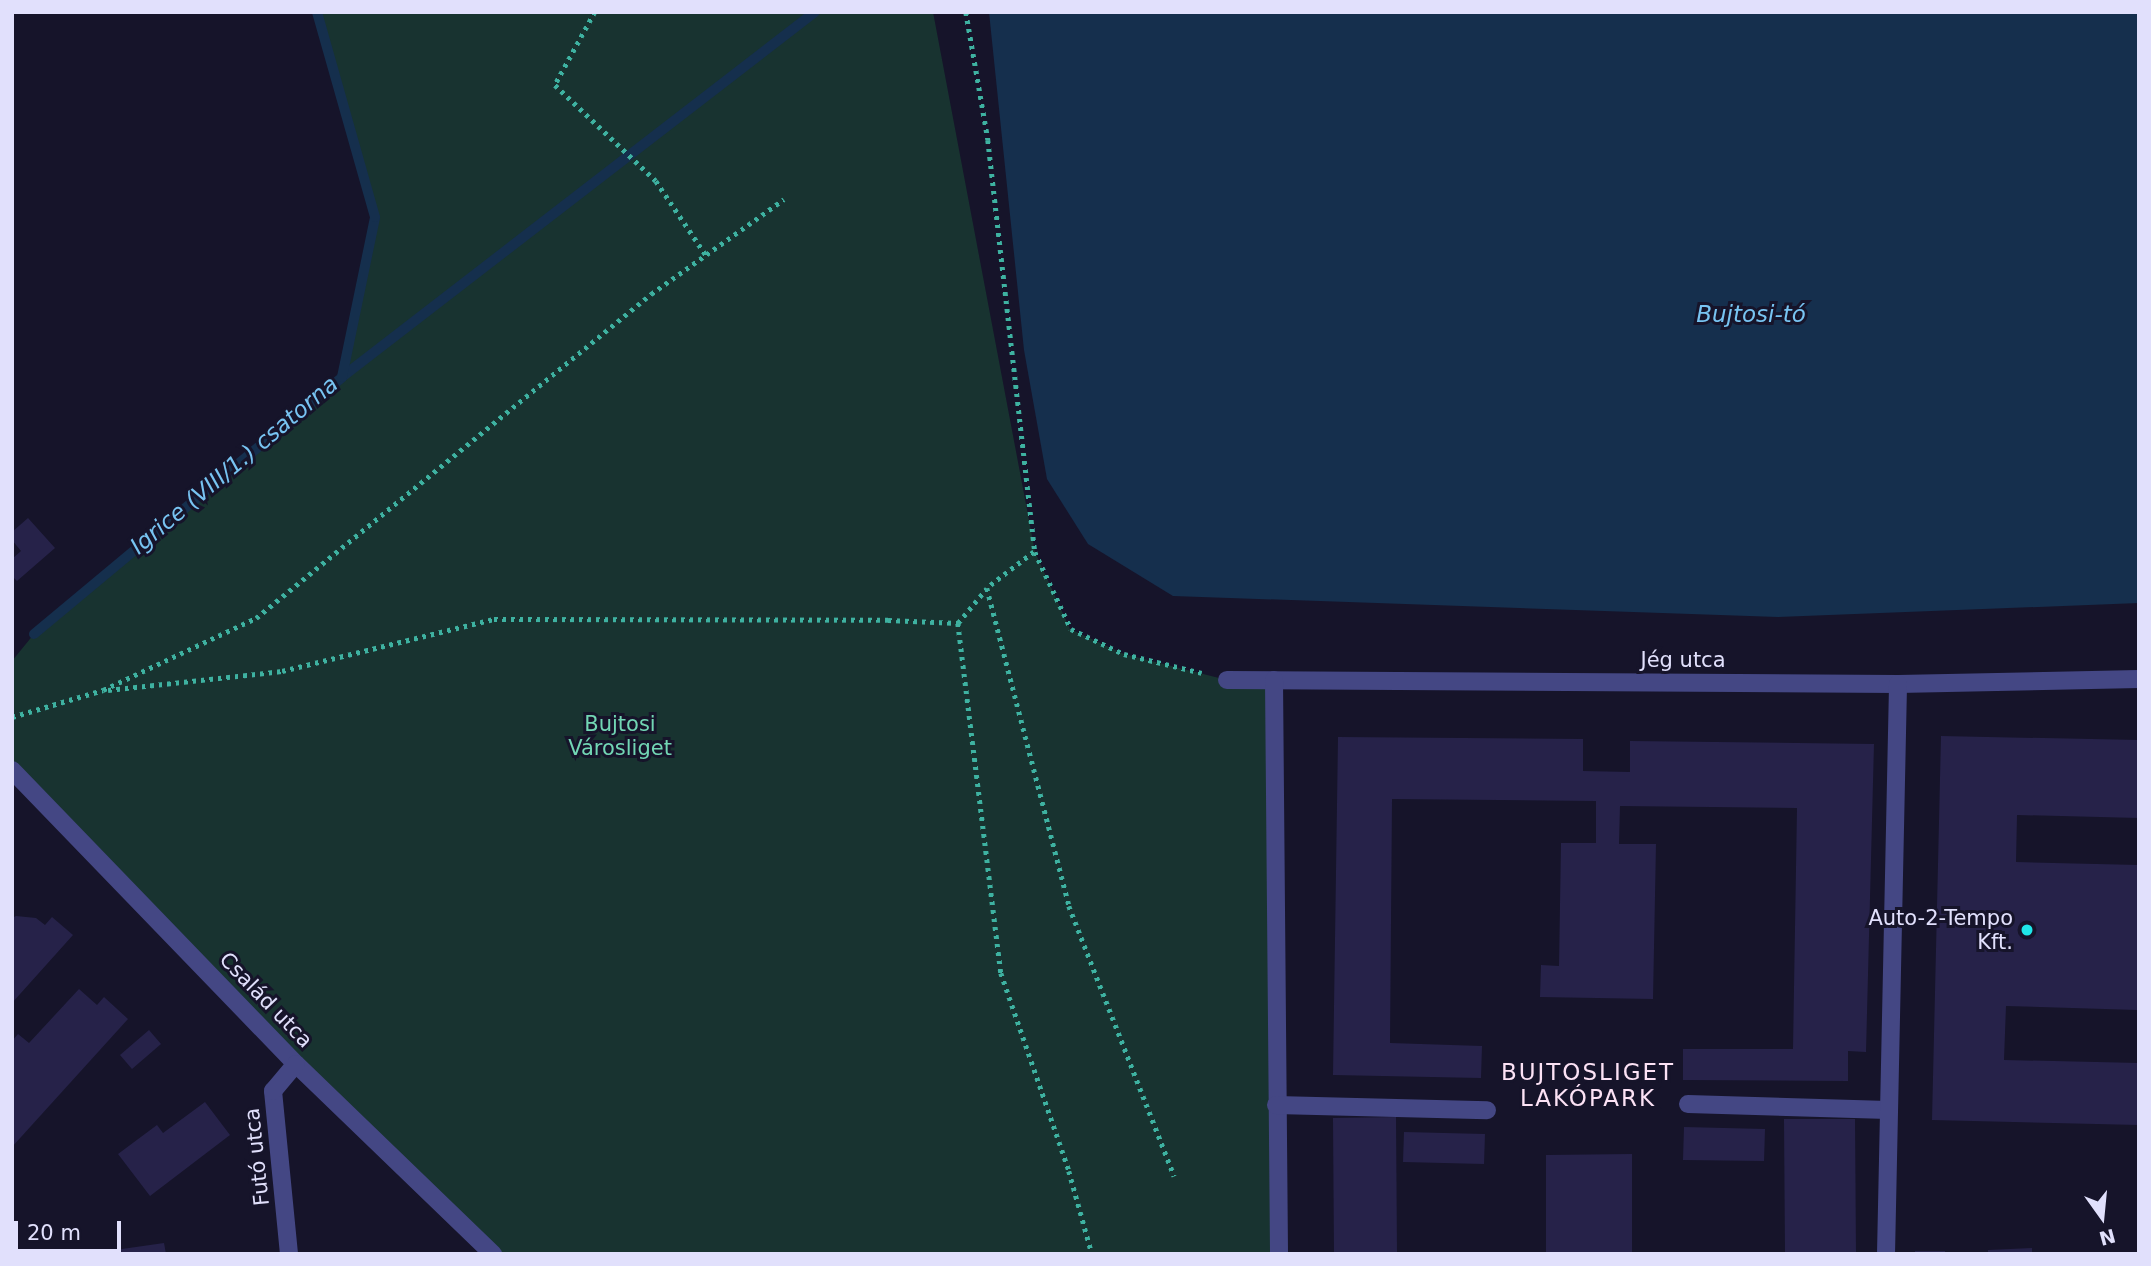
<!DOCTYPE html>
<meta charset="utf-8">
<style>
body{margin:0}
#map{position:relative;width:2151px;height:1266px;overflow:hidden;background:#16142a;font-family:"DejaVu Sans",sans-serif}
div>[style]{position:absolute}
.green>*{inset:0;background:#183330}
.water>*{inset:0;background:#152f4d}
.stream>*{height:10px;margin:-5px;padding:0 5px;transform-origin:5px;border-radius:5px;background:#152f4d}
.building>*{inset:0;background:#262249}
.path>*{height:4.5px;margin-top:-2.25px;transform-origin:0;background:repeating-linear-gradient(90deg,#3eb2a1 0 3.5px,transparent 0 8.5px)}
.minor>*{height:18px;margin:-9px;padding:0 9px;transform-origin:9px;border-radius:9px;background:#444784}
.dots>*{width:19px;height:19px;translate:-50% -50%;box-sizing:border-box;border:4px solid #16142a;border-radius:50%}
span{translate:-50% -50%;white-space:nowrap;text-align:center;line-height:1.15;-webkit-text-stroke:6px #16142a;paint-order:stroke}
.street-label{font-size:21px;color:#e1e0fc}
.park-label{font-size:21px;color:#72d6b4}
.poi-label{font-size:21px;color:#e1e0fc}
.right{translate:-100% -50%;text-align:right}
.water-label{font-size:23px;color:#78c4f2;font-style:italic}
.neighbourhood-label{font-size:23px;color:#fce2f5;letter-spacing:2px}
.frame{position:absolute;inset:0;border:14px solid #e1e0fc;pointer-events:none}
.north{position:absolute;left:2067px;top:1182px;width:70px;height:70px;-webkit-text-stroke:5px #16142a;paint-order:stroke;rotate:165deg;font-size:19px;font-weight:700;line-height:28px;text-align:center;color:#e1e0fc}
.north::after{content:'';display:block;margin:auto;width:24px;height:32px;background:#e1e0fc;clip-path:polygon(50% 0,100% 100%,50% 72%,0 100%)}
.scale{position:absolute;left:14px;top:1221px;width:107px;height:32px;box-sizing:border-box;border:4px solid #e1e0fc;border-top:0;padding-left:9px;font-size:21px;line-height:24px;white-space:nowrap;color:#e1e0fc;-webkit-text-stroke:5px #16142a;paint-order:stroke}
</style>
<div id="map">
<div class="green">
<div style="clip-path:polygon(318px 12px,933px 12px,1035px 552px,1070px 629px,1124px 654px,1227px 680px,1274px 680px,1279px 1254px,498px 1254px,141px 904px,12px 765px,12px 661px,34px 634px,342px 377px,375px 217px)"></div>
</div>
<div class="water">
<div style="clip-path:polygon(989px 12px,2139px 12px,2139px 603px,1778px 617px,1173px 596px,1088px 544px,1047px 479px,1024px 350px)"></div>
</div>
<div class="stream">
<div style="left:342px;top:377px;width:597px;rotate:-37.66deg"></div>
<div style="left:34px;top:634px;width:401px;rotate:-39.8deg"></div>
<div style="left:342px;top:377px;width:163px;rotate:-78.3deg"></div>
<div style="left:375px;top:217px;width:213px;rotate:-105.8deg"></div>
</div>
<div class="building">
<div style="clip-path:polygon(28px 518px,55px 548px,17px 581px,12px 576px,12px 559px,21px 551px,12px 540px,12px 532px)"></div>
<div style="clip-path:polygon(1941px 736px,2139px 740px,2139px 818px,2017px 815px,2016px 862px,2139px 865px,2137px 1010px,2006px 1006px,2004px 1060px,2139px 1063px,2139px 1125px,1932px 1120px)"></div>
<div style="clip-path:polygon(1338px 737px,1583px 739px,1583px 771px,1630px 772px,1630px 741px,1874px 744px,1866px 1052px,1848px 1051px,1848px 1081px,1683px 1080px,1683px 1049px,1793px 1049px,1797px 808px,1620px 806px,1619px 844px,1656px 844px,1653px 999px,1540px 997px,1541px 965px,1559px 966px,1561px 843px,1596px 843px,1596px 801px,1392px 799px,1390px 1043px,1482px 1046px,1481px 1078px,1333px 1075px)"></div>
<div style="clip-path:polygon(16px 916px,36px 918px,45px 925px,52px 917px,73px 935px,12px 1003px,12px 918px)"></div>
<div style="clip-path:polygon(79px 989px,97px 1005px,104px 997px,128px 1019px,12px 1147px,12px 1041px,18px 1034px,29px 1043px)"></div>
<div style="clip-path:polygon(149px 1030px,161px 1044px,132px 1069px,120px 1055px)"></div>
<div style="clip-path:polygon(205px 1102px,230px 1135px,150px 1196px,118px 1154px,157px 1125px,163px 1133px)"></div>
<div style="clip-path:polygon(1396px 1117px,1397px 1254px,1334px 1254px,1333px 1118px)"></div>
<div style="clip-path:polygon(1784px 1119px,1855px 1119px,1856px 1254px,1785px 1254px)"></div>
<div style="clip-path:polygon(1684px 1127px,1765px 1129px,1764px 1161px,1683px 1160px)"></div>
<div style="clip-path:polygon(1404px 1132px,1485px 1134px,1484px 1164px,1403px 1162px)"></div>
<div style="clip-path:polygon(1632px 1154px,1632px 1254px,1546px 1254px,1546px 1155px)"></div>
<div style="clip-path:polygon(164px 1243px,166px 1254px,101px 1254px,101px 1252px)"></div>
<div style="clip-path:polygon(2032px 1248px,2032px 1254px,1988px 1254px,1988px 1250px)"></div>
<div style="clip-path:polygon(1915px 1251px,1945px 1251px,1945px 1254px,1915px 1254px)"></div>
</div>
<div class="path">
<div style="left:595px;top:12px;width:83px;rotate:118.7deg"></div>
<div style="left:555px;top:85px;width:139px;rotate:43.5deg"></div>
<div style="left:656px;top:181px;width:89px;rotate:56deg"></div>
<div style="left:966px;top:12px;width:130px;rotate:80.2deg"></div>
<div style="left:988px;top:140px;width:415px;rotate:83.5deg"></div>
<div style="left:1035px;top:552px;width:85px;rotate:64.9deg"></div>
<div style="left:1071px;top:629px;width:59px;rotate:25.3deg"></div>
<div style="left:1124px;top:654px;width:80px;rotate:13.7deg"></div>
<div style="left:1034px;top:552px;width:59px;rotate:142.5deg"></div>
<div style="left:987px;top:588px;width:328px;rotate:75.5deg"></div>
<div style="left:1069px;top:906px;width:290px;rotate:68.7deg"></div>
<div style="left:958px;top:623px;width:353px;rotate:83deg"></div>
<div style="left:1001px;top:973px;width:209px;rotate:71deg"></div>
<div style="left:1069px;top:1171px;width:86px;rotate:74.5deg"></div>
<div style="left:108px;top:690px;width:175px;rotate:-6.2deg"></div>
<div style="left:282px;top:671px;width:218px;rotate:-13.8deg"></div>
<div style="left:494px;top:619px;width:394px;rotate:0.1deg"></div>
<div style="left:888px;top:620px;width:70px;rotate:2.5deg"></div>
<div style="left:958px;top:623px;width:45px;rotate:-50.4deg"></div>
<div style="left:12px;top:717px;width:95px;rotate:-16.5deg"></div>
<div style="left:103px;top:690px;width:169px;rotate:-25.2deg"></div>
<div style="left:256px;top:618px;width:511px;rotate:-39.36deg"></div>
<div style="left:651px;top:294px;width:163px;rotate:-35.5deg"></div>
</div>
<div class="minor">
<div style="left:1227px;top:680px;width:671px;rotate:0.34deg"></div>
<div style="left:1898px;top:684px;width:241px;rotate:-1.2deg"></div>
<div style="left:1274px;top:680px;width:574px;rotate:89.5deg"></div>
<div style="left:12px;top:770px;width:409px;rotate:46deg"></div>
<div style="left:296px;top:1064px;width:274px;rotate:44deg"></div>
<div style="left:1688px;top:1104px;width:200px;rotate:1.7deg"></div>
<div style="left:1276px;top:1105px;width:211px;rotate:1.4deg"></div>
<div style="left:289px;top:1254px;width:164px;rotate:-95.6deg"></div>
<div style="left:273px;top:1091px;width:35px;rotate:-50deg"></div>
<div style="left:1886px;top:1254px;width:570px;rotate:-88.79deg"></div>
</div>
<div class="dots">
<div style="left:2027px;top:930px;background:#1fe6e9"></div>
</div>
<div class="street-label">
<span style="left:1683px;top:660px">Jég utca</span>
<span style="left:266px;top:1000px;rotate:46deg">Család utca</span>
<span style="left:257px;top:1157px;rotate:-96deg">Futó utca</span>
</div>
<div class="park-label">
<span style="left:620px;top:736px">Bujtosi<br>Városliget</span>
</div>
<div class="poi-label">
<span class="right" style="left:2013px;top:930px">Auto-2-Tempo<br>Kft.</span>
</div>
<div class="water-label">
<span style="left:1751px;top:314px">Bujtosi-tó</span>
<span style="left:234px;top:465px;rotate:-40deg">Igrice (VIII/1.) csatorna</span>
</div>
<div class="neighbourhood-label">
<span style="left:1588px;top:1085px">BUJTOSLIGET<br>LAKÓPARK</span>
</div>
<div class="frame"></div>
<div class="north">N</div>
<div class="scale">20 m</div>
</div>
